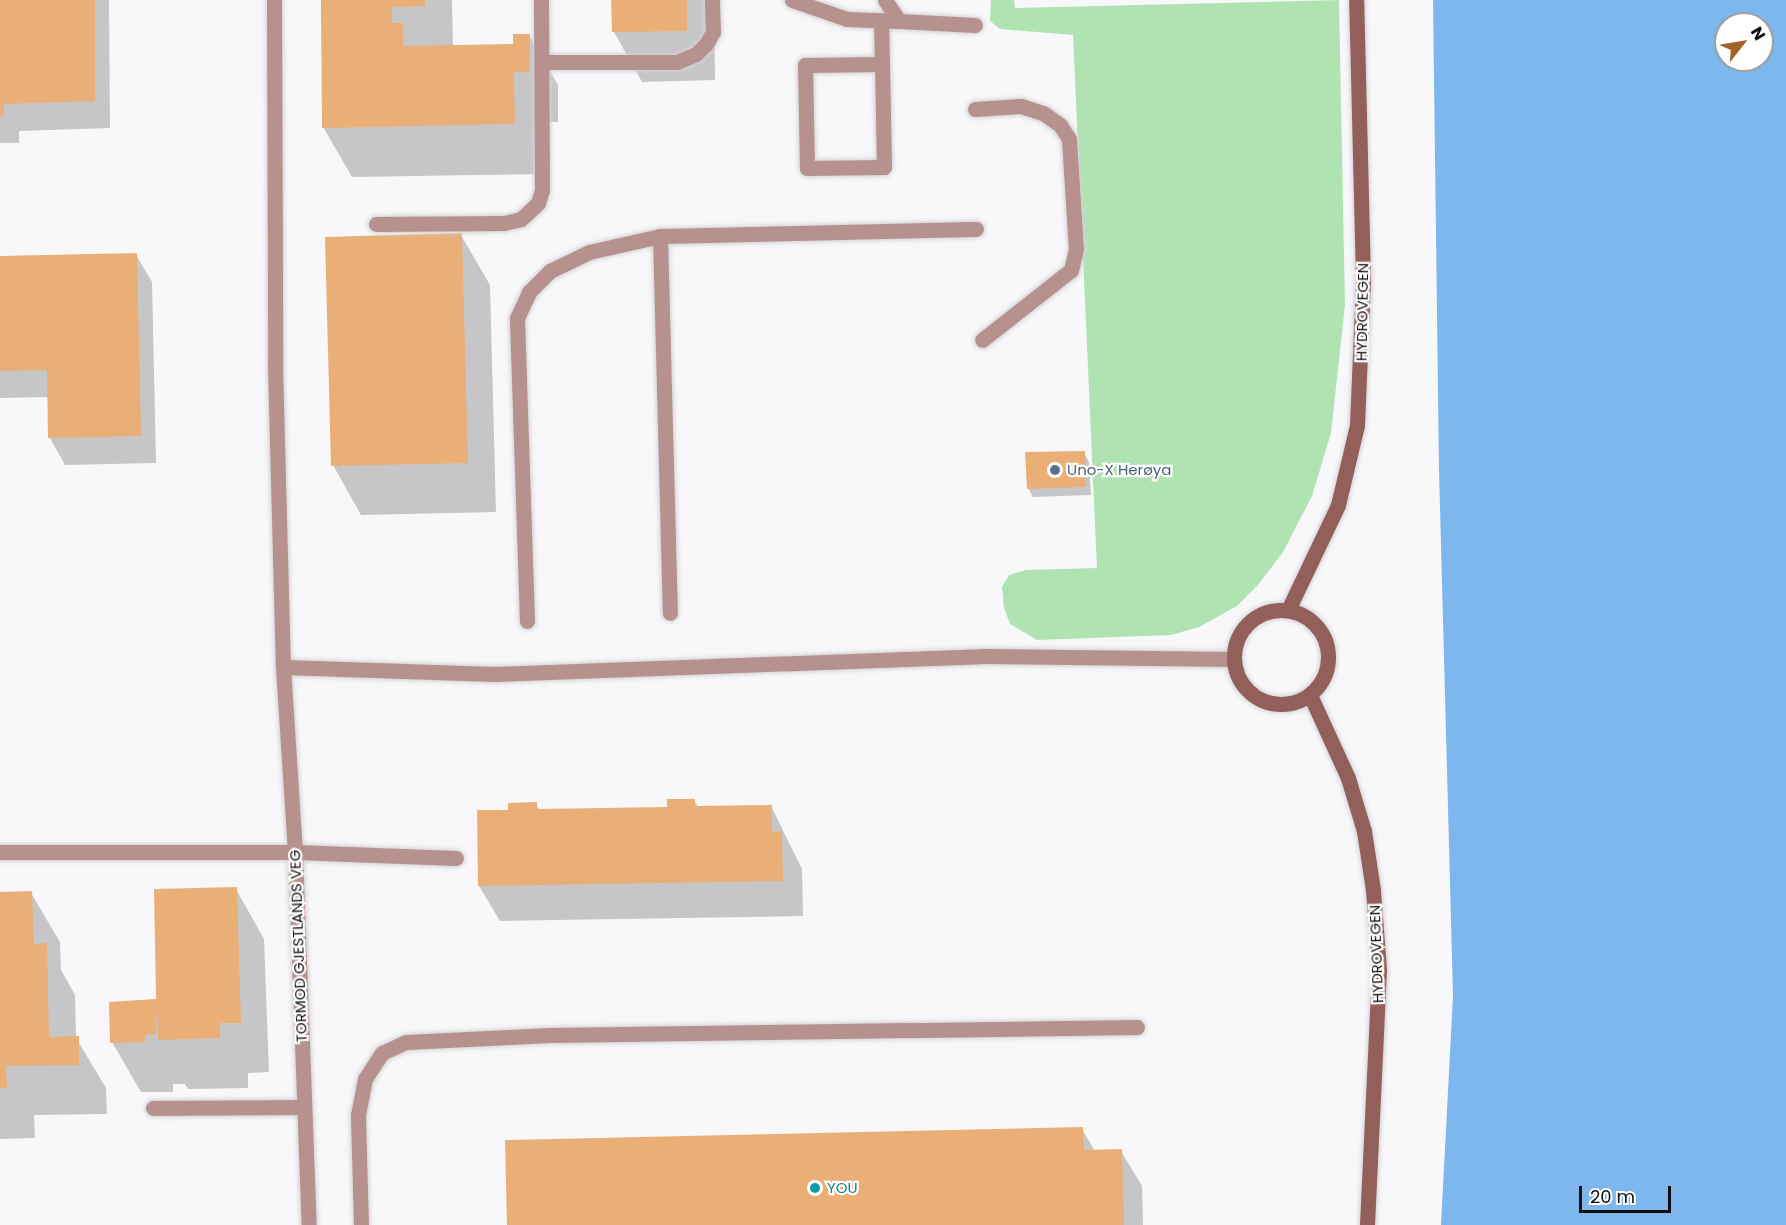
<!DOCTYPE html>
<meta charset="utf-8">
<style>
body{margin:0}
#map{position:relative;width:1786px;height:1225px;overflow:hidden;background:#f8f8fb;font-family:Poppins,sans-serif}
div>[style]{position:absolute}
.green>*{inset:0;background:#b0e3b2}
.water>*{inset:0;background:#7db7ed}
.shadow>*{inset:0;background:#0003}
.building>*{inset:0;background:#e9af77}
.roads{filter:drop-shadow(0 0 2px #d3d3d5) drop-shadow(0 0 2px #d3d3d5)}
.lane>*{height:15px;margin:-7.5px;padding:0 7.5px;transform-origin:7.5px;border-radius:7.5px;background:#b6918e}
.secondary>*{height:15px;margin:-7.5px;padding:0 7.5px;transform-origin:7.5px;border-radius:7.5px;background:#935f5b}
.secondary>.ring{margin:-7.5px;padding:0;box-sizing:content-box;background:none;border:15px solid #935f5b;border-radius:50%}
.dots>*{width:16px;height:16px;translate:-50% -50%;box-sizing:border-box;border:3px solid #fff;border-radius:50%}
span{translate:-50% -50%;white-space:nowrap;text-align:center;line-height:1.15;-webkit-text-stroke:4.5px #fff;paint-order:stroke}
.street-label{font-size:15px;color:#0e0e0f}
.service-label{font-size:15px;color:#4e5e75}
.left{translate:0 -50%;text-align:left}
.culture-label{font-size:15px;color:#0d838f}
.north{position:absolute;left:1714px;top:12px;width:60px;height:60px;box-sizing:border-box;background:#fff;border:2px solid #9f9f9f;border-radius:50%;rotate:59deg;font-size:16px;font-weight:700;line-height:24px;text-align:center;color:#0e0e0f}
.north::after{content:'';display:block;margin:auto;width:21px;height:27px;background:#a06526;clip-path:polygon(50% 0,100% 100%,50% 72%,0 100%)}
.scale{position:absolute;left:1579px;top:1186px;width:92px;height:27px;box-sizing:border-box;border:3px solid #0e0e0f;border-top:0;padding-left:8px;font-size:18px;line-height:21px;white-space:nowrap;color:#0e0e0f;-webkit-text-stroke:4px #fff;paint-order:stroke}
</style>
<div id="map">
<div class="green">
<div style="clip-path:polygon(991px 0,1014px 0,1015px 8px,1339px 0,1345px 305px,1331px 433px,1312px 496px,1283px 552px,1258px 585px,1237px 606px,1199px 627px,1171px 635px,1037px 640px,1010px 624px,1004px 608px,1002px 587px,1009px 575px,1026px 570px,1097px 568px,1073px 35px,1000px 29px,990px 21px)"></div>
</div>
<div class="water">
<div style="clip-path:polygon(evenodd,1433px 0,1786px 0,1786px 1225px,1441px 1225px,1453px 996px,1439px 470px,1433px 0,1726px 24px,1762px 24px,1762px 60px,1726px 60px,1726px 24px)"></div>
</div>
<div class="shadow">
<div style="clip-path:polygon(0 0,109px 0,110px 128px,19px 131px,19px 143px,0 143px)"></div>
<div style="clip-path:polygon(321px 0,452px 0,453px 47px,514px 46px,529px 35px,558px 85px,558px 122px,542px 122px,543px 174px,352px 177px,323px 127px)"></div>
<div style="clip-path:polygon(613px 0,714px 0,715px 80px,642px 82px,614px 32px)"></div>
<div style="clip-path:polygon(461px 235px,490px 285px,496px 512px,361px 515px,333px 465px)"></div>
<div style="clip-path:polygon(136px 255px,152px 282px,156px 463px,65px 465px,50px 438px,49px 397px,0 398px,0 257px)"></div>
<div style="clip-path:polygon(1084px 453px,1089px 462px,1091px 495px,1033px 497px,1028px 488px)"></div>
<div style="clip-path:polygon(694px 800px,698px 807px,771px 806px,802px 869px,803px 916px,500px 921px,479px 886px,510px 811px,536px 804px,540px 811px,668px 808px)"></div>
<div style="clip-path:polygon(236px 889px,264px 939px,269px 1072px,248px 1073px,248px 1088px,188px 1089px,185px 1084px,173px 1084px,173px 1092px,141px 1092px,112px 1042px,157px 1001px)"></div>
<div style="clip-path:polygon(31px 893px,60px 942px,61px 970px,75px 995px,76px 1038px,106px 1088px,107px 1114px,34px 1115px,35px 1138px,0 1139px,0 894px)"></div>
<div style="clip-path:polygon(1082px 1129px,1095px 1151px,1121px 1151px,1142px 1186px,1143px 1225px,508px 1225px)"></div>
</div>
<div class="building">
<div style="clip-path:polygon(0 0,95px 0,95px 101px,4px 104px,4px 116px,0 116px)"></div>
<div style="clip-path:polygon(321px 0,425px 0,425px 6px,392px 7px,392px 23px,403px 23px,403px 46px,513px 44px,513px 34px,530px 34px,530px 72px,514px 72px,515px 124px,322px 128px)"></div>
<div style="clip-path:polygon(611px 0,687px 0,687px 31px,612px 32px)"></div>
<div style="clip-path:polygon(462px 233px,468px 463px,331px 466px,325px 237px)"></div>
<div style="clip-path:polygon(137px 253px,141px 436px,48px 438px,47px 370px,0 371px,0 256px)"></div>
<div style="clip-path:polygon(1085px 451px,1086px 487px,1027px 489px,1025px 452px)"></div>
<div style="clip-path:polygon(667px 799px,695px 799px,695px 806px,772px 805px,772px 832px,782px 831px,783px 881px,478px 886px,477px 810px,508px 810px,508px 803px,537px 802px,537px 809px,667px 807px)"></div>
<div style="clip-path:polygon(237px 887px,241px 1023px,220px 1023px,220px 1038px,158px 1040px,156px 1008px,156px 1034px,145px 1035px,145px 1042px,110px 1043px,109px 1002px,156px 999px,154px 889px)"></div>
<div style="clip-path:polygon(32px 891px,34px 944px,47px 943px,49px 1037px,79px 1036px,79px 1065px,6px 1066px,7px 1088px,0 1088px,0 892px)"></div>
<div style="clip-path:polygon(1083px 1127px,1084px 1150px,1122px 1149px,1124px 1225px,507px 1225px,505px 1140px)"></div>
</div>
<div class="roads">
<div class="lane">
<div style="left:274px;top:0;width:365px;rotate:89.8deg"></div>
<div style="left:275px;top:365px;width:302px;rotate:88.5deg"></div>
<div style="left:283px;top:667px;width:185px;rotate:86.3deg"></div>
<div style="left:295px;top:852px;width:373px;rotate:87.9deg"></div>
<div style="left:792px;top:0;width:58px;rotate:19.1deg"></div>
<div style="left:847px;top:19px;width:52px;rotate:2.2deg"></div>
<div style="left:885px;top:0;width:25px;rotate:56deg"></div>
<div style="left:899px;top:21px;width:76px;rotate:3deg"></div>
<div style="left:881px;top:23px;width:41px;rotate:88.6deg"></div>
<div style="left:882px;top:64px;width:103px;rotate:88.9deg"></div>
<div style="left:884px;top:167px;width:77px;rotate:179.3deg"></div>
<div style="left:807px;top:168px;width:103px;rotate:-91.1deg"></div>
<div style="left:805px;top:65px;width:77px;rotate:-0.7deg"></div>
<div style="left:544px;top:62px;width:133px"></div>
<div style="left:677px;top:62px;width:21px;rotate:-23deg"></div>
<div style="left:696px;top:54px;width:14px;rotate:-45deg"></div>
<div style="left:706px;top:44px;width:14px;rotate:-60deg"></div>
<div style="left:713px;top:32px;width:32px;rotate:-92deg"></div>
<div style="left:975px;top:109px;width:46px;rotate:-3.7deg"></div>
<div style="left:1021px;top:106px;width:23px;rotate:18deg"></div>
<div style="left:1043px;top:113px;width:21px;rotate:35deg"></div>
<div style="left:1060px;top:125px;width:17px;rotate:57deg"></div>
<div style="left:1069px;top:139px;width:110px;rotate:86.4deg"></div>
<div style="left:1076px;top:249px;width:22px;rotate:103deg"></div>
<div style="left:1071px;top:270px;width:113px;rotate:141.8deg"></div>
<div style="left:376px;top:224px;width:128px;rotate:-0.4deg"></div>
<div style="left:504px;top:223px;width:17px;rotate:-13deg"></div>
<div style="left:521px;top:219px;width:23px;rotate:-43deg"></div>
<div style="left:538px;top:203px;width:14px;rotate:-73deg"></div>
<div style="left:542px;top:190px;width:190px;rotate:-90.3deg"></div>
<div style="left:660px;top:236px;width:377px;rotate:88.5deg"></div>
<div style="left:527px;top:621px;width:303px;rotate:-91.9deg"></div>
<div style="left:517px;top:318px;width:29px;rotate:-65deg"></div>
<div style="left:529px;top:292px;width:30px;rotate:-45deg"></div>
<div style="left:550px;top:271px;width:43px;rotate:-26deg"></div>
<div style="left:589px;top:252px;width:73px;rotate:-12.7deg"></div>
<div style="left:660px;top:236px;width:316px;rotate:-1.3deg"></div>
<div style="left:283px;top:667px;width:212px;rotate:1.9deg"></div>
<div style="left:495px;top:674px;width:492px;rotate:-2.1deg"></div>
<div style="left:987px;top:656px;width:247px;rotate:0.7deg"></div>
<div style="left:0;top:852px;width:295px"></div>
<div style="left:295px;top:852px;width:161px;rotate:2.1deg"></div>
<div style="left:153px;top:1108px;width:149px;rotate:-0.4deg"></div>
<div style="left:361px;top:1225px;width:110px;rotate:-91.6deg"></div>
<div style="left:358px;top:1115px;width:37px;rotate:-79deg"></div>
<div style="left:365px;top:1079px;width:31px;rotate:-57deg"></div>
<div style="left:382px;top:1053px;width:26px;rotate:-25deg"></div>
<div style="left:406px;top:1042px;width:144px;rotate:-2.8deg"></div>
<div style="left:550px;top:1035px;width:587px;rotate:-0.78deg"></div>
</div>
<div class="secondary">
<div style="left:1288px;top:610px;width:116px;rotate:-64.5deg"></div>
<div style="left:1338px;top:505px;width:82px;rotate:-76.6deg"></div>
<div style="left:1357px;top:425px;width:146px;rotate:-87.6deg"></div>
<div style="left:1363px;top:279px;width:279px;rotate:-91.4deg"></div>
<div class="ring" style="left:1234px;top:610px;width:79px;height:79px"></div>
<div style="left:1310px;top:695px;width:91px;rotate:65.4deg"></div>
<div style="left:1348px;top:778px;width:55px;rotate:73.2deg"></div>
<div style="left:1364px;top:831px;width:60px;rotate:81.3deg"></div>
<div style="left:1373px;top:890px;width:80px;rotate:85.7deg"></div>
<div style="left:1379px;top:970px;width:255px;rotate:92.7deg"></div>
</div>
</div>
<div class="dots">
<div style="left:1055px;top:470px;background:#5c6f8a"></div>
<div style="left:815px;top:1188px;background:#0f9aa8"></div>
</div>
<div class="street-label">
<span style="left:1362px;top:312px;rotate:-89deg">HYDROVEGEN</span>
<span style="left:298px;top:946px;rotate:-92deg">TORMOD GJESTLANDS VEG</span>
<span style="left:1376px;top:954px;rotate:-92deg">HYDROVEGEN</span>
</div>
<div class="service-label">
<span class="left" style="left:1067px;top:470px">Uno-X Herøya</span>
</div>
<div class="culture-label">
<span class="left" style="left:827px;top:1188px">YOU</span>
</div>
<div class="north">N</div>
<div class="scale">20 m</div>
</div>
